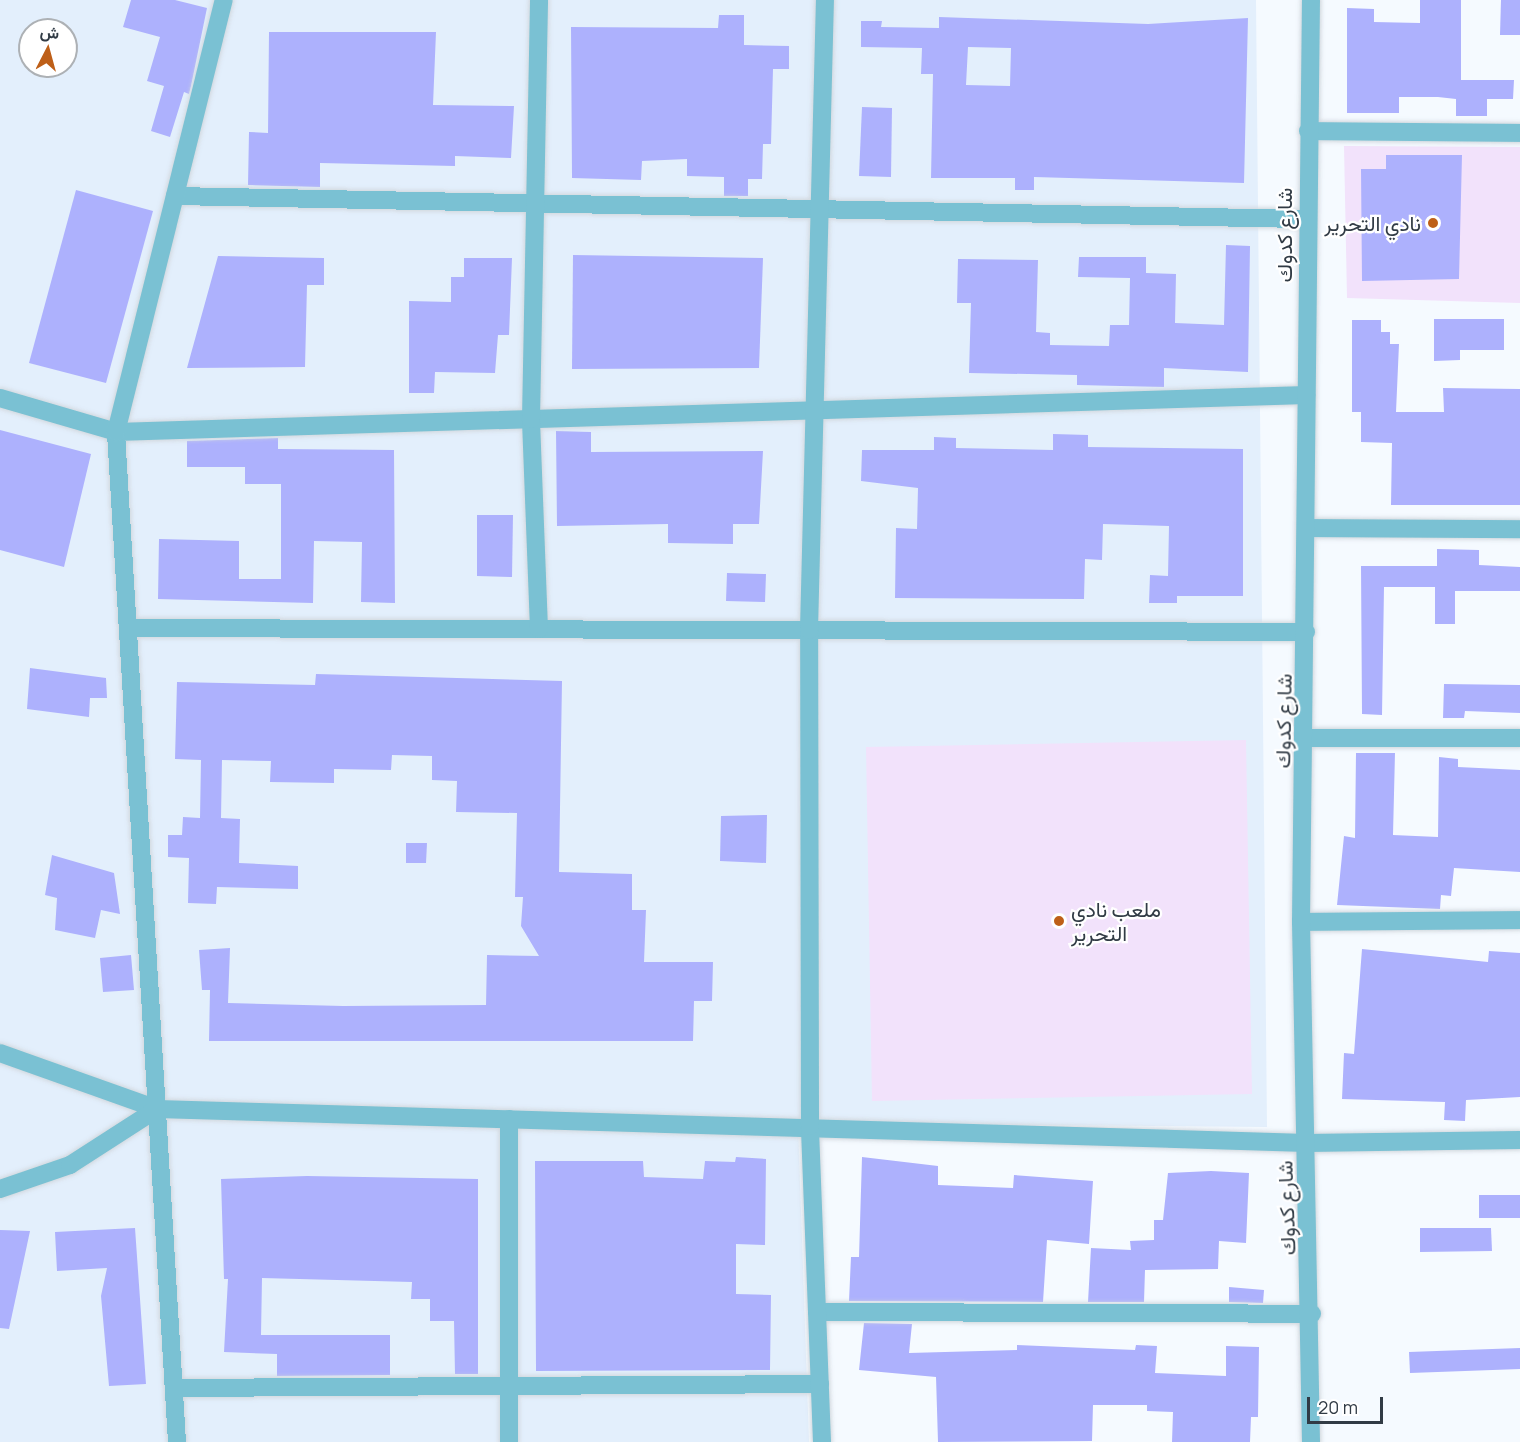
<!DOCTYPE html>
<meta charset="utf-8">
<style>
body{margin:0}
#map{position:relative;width:1520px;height:1442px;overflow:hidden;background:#f5faff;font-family:Manrope,Vazirmatn,sans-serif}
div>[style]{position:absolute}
.built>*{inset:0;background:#e3effc}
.green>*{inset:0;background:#f2e2fb}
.building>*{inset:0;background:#adb1fd}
.roads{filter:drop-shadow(0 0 2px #d2d8de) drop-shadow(0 0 2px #d2d8de)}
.minor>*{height:18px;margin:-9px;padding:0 9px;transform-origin:9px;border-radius:9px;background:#7ac1d3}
.dots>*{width:16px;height:16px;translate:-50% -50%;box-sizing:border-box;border:3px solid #fff;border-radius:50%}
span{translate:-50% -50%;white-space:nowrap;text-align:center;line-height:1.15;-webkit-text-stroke:4.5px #fff;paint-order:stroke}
.poi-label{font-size:21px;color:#313b45}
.right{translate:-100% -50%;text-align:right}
.left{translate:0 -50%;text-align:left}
.street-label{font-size:21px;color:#313b45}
.north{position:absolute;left:18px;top:18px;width:60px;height:60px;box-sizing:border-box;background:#fff;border:2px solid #adb1b5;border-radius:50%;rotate:6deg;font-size:16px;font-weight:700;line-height:24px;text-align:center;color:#313b45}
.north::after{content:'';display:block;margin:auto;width:21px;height:27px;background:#be5f18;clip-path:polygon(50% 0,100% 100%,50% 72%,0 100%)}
.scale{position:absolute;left:1307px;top:1397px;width:76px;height:27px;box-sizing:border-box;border:3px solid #313b45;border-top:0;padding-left:8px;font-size:18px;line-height:21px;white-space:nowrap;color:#313b45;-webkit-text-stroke:4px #fff;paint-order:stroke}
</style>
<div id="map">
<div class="built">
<div style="clip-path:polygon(evenodd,0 0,1256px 0,1267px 1127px,798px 1123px,809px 1442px,0 1442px,0 0,30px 30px,66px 30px,66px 66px,30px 66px,30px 30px)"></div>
</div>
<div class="green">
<div style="clip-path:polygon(1344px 146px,1520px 147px,1520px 303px,1347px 298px)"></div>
<div style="clip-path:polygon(1246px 740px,1252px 1094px,872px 1101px,866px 747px)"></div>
</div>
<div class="building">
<div style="clip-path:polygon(131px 0,175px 0,207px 8px,191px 86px,189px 94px,184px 92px,170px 137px,151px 131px,164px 86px,147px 81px,160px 37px,123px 27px)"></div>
<div style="clip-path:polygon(1420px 0,1461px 0,1461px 80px,1514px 80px,1513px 99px,1487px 99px,1487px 116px,1456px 116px,1456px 99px,1438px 97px,1399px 97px,1399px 113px,1347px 113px,1347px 8px,1374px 9px,1374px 22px,1420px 23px)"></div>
<div style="clip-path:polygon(1501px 0,1520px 0,1520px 35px,1500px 35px)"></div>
<div style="clip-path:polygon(719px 15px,744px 15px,744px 45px,789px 46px,789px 69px,773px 69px,771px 144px,763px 144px,762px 179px,748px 179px,748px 196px,724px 196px,724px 177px,687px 176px,687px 159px,642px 161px,641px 180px,572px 178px,571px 27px,718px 28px)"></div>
<div style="clip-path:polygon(evenodd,939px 17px,1148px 24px,1248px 18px,1244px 183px,1034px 177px,1034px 190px,1015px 190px,1015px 178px,931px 178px,933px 74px,921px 74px,922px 48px,861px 47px,861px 21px,882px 21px,881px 27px,939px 28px,939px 17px,968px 47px,1011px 48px,1010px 86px,966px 85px,968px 47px)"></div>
<div style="clip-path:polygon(269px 32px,436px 32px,433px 105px,514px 106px,511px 158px,455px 156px,455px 166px,320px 163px,320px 187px,248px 185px,249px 132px,268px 133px)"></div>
<div style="clip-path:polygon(862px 107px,892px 108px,891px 177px,859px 176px)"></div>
<div style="clip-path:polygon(1386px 155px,1462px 155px,1459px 279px,1362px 281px,1361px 169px,1386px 169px)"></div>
<div style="clip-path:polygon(76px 190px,153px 211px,106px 383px,29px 363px)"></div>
<div style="clip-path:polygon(1226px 245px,1250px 246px,1248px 372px,1164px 368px,1164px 387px,1077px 385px,1077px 375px,969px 373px,971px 303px,957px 303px,958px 259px,1038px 260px,1036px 332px,1050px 333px,1050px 345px,1109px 346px,1110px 325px,1129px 325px,1130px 278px,1078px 277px,1079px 257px,1146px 257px,1146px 273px,1176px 274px,1175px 323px,1224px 325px)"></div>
<div style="clip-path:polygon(573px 255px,763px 258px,759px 368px,572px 369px)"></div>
<div style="clip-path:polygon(218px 256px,324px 258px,324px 285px,307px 285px,305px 367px,187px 368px)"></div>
<div style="clip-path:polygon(464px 258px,512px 258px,509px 335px,498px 335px,495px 373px,435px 372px,434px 393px,409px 393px,409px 301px,451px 302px,451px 277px,464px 277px)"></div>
<div style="clip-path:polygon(1434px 319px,1504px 319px,1504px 350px,1460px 350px,1460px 360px,1434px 361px)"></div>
<div style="clip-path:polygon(1352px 320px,1381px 320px,1381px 332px,1390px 332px,1390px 344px,1399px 344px,1396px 412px,1444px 412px,1443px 388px,1520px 389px,1520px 505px,1391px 505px,1392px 443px,1361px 442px,1361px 412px,1352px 412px)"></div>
<div style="clip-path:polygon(0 430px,91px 454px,64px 567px,0 550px)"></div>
<div style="clip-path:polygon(556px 431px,591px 432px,591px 452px,763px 451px,759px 524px,733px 524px,733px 544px,668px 543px,668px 524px,557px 526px)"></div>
<div style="clip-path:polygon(1053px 434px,1088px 435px,1088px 447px,1243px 449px,1243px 596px,1177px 596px,1177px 603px,1149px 603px,1150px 575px,1168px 576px,1169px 526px,1103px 524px,1102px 560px,1085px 559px,1084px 599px,895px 598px,896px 528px,917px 529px,918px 488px,861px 481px,862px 450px,934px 450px,934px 437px,956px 438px,956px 448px,1053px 450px)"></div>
<div style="clip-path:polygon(278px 438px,278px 449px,394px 450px,395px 603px,361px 602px,362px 542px,314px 541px,313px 603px,158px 599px,159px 539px,239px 541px,239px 579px,281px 579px,281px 484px,245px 484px,245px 467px,187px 467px,187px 441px)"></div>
<div style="clip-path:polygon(477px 515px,513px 515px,512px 577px,477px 576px)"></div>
<div style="clip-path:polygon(1437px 549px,1479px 550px,1479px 565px,1520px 567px,1520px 591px,1455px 591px,1455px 624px,1435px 624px,1435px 587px,1384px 587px,1382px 715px,1362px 714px,1361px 566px,1437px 566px)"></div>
<div style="clip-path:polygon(727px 573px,766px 574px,765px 602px,726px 601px)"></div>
<div style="clip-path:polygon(30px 668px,106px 678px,107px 698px,90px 698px,89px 717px,27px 709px)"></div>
<div style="clip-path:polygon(316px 674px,562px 681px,559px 872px,632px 874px,632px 910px,646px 910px,644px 962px,713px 962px,712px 1001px,694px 1001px,693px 1041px,209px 1041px,210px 990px,202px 990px,199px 950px,230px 948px,228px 1003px,343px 1006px,486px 1005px,487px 955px,539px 956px,521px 926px,523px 897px,515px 897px,517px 813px,456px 812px,457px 781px,432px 780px,432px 756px,392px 755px,391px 770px,334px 769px,334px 783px,270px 782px,271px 761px,222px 760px,221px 818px,240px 819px,239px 863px,298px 866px,298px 889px,217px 887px,216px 904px,188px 903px,189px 858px,168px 857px,168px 835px,182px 835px,183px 817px,200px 818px,201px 760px,175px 759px,177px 682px,315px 685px)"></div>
<div style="clip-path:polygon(1444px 684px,1520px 685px,1520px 713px,1465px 711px,1464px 718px,1443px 718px)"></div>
<div style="clip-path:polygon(1356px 753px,1395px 753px,1393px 835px,1438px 837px,1439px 757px,1458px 759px,1458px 767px,1520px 770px,1520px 872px,1454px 868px,1451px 896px,1441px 895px,1440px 909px,1337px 905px,1344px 836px,1355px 838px)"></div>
<div style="clip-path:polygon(767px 815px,766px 863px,720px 861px,721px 816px)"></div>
<div style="clip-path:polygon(406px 843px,427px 843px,426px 863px,406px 863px)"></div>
<div style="clip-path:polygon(52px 855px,114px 873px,120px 914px,101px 910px,95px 938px,55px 930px,57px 898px,45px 895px)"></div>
<div style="clip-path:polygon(1362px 949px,1488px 962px,1489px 951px,1520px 953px,1520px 1097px,1466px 1100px,1465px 1121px,1444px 1120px,1445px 1102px,1342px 1099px,1344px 1053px,1354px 1054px)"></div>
<div style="clip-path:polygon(131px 955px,134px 990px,103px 992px,100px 958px)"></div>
<div style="clip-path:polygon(736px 1157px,766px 1159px,765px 1245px,736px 1244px,736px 1294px,771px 1295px,770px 1370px,536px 1371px,535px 1161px,643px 1161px,644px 1177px,703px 1179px,705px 1161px,735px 1162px)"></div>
<div style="clip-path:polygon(862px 1157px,938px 1166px,938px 1185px,1013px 1188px,1014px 1175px,1093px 1181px,1089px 1244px,1047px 1240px,1043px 1302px,849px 1301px,851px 1257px,859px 1257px)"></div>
<div style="clip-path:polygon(1211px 1171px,1249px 1173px,1246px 1243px,1219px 1241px,1218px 1269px,1145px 1270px,1144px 1302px,1088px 1302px,1091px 1248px,1131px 1250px,1130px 1241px,1154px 1240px,1154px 1220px,1163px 1220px,1168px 1173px)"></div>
<div style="clip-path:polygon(307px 1176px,478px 1179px,478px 1374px,455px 1374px,454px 1321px,430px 1321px,430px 1299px,411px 1299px,412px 1282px,262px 1278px,261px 1335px,390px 1335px,390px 1375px,277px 1376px,277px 1354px,224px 1352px,228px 1279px,224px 1279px,221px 1179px)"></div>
<div style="clip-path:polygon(1479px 1195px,1520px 1195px,1520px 1218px,1479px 1218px)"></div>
<div style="clip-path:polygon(135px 1228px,146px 1384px,109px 1386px,101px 1296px,107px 1268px,57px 1271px,55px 1232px)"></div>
<div style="clip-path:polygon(1420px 1228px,1491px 1228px,1492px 1251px,1420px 1252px)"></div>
<div style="clip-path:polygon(0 1230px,30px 1231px,9px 1329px,0 1328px)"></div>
<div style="clip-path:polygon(1229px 1287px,1264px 1290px,1263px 1303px,1229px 1302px)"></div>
<div style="clip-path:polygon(864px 1323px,912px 1324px,909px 1353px,1017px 1350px,1017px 1345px,1135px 1350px,1136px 1345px,1157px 1346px,1155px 1373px,1226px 1376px,1226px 1346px,1259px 1347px,1258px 1417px,1251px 1417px,1250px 1442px,1172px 1442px,1173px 1412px,1147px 1411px,1147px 1405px,1093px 1405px,1092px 1441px,938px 1442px,936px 1377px,859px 1370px)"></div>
<div style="clip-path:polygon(1520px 1348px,1520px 1369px,1410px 1373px,1409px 1352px)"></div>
</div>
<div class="roads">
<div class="minor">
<div style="left:1308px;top:131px;width:212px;rotate:0.5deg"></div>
<div style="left:175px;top:196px;width:1130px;rotate:1.17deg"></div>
<div style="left:0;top:398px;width:121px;rotate:16.3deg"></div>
<div style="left:116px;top:432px;width:1191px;rotate:-1.78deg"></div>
<div style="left:1307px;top:528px;width:213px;rotate:0.3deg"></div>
<div style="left:128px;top:628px;width:1178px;rotate:0.19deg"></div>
<div style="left:539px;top:629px;width:210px;rotate:-92.2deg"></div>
<div style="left:531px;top:419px;width:419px;rotate:-88.9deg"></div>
<div style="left:1306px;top:738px;width:214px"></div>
<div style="left:1301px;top:922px;width:219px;rotate:-0.5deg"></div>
<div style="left:0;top:1053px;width:167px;rotate:19.6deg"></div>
<div style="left:157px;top:1109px;width:1150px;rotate:1.69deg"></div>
<div style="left:1306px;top:1143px;width:214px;rotate:-0.8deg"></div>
<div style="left:509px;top:1119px;width:323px;rotate:90deg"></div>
<div style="left:0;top:1189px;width:74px;rotate:-18.9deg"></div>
<div style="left:70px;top:1165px;width:103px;rotate:-32.8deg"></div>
<div style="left:817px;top:1312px;width:495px;rotate:0.2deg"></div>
<div style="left:174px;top:1388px;width:646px;rotate:-0.35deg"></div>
<div style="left:177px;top:1442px;width:1012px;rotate:-93.46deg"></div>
<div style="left:116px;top:432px;width:445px;rotate:-76deg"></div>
<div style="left:822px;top:1442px;width:316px;rotate:-92.2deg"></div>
<div style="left:810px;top:1126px;width:496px;rotate:-90.1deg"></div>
<div style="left:809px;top:630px;width:630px;rotate:-88.55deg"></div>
<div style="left:1311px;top:1442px;width:520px;rotate:-91.1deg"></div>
<div style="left:1301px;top:922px;width:922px;rotate:-89.38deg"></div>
</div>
</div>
<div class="dots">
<div style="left:1433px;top:223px;background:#be5f18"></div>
<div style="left:1059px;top:921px;background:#be5f18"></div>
</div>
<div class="poi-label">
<span class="right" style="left:1421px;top:223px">نادي التحرير</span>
<span class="left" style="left:1071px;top:921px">ملعب نادي<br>التحرير</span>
</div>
<div class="street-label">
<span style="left:1284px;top:235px;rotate:-90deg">شارع كدوك</span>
<span style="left:1283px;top:721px;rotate:-89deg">شارع كدوك</span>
<span style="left:1286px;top:1208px;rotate:-92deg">شارع كدوك</span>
</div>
<div class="north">ش</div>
<div class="scale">20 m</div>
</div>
